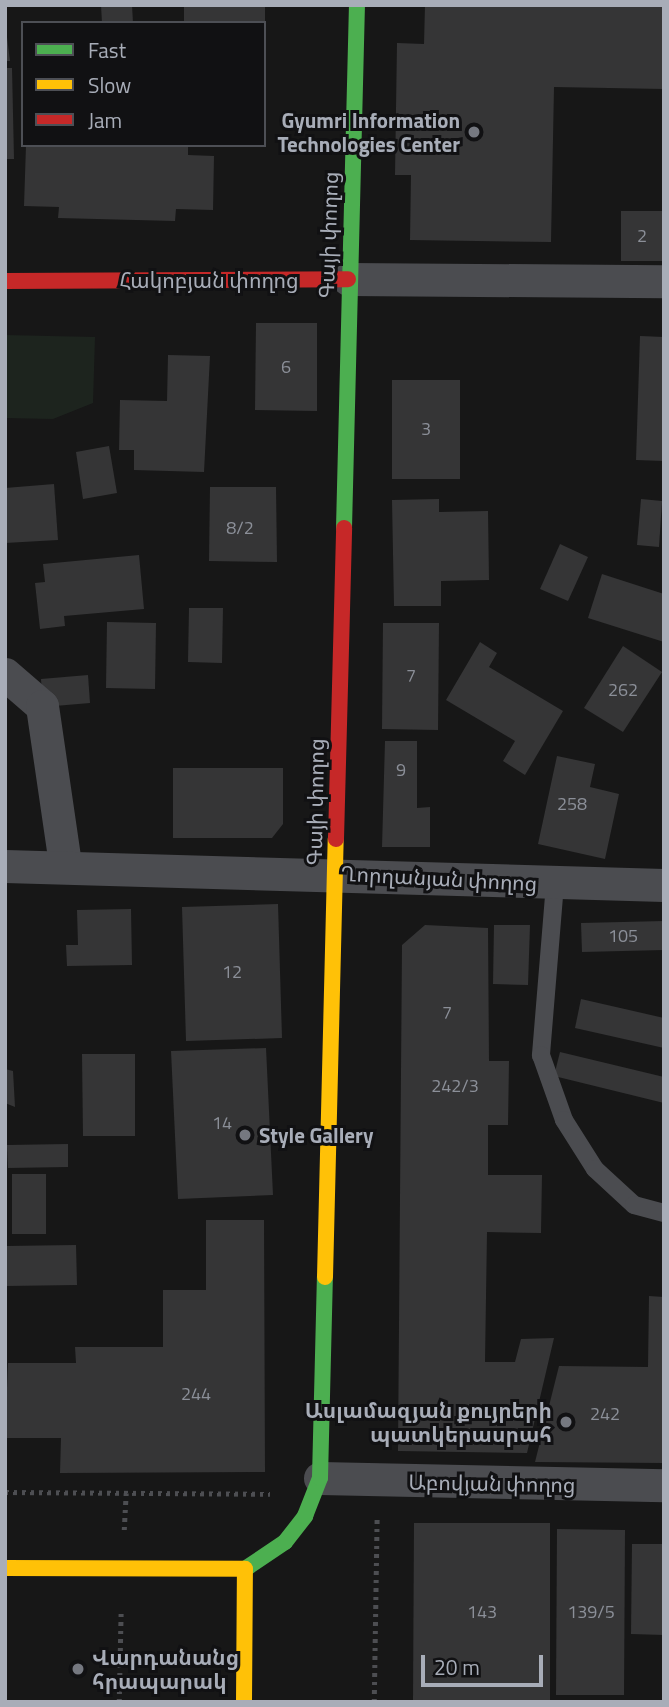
<!DOCTYPE html>
<meta charset="utf-8">
<style>
body{margin:0}
#map{position:relative;width:669px;height:1707px;overflow:hidden;background:#171717;font-family:"Titillium Web","Noto Sans Armenian",sans-serif}
div>[style]{position:absolute}
.green>*{inset:0;background:#1d241e}
.building>*{inset:0;background:#353536}
.path>*{height:4.5px;margin-top:-2.25px;transform-origin:0;background:repeating-linear-gradient(90deg,#4d4e52 0 3.5px,transparent 0 8.5px)}
.lane>*{height:18px;margin:-9px;padding:0 9px;transform-origin:9px;border-radius:9px;background:#4b4c50}
.street>*{height:33px;margin:-16.5px;padding:0 16.5px;transform-origin:16.5px;border-radius:16.5px;background:#4b4c50}
.fast>*{height:16px;margin:-8px;padding:0 8px;transform-origin:8px;border-radius:8px;background:#4caf50}
.slow>*{height:16px;margin:-8px;padding:0 8px;transform-origin:8px;border-radius:8px;background:#ffc107}
.jam>*{height:16px;margin:-8px;padding:0 8px;transform-origin:8px;border-radius:8px;background:#c62828}
.dots>*{width:19px;height:19px;translate:-50% -50%;box-sizing:border-box;border:4px solid #111113;border-radius:50%}
span{translate:-50% -50%;white-space:nowrap;text-align:center;line-height:1.15;-webkit-text-stroke:6px #111113;paint-order:stroke}
.number-label{font-size:18px;color:#8b8f98}
.number-label span{-webkit-text-stroke-width:0}
.poi-label{font-size:21px;color:#a8adb8;font-weight:700}
.right{translate:-100% -50%;text-align:right}
.left{translate:0 -50%;text-align:left}
.street-label{font-size:21px;color:#a8adb8}
.frame{position:absolute;inset:0;border:7px solid #a8adb8;pointer-events:none}
.legend{position:absolute;left:21px;top:21px;width:245px;height:126px;box-sizing:border-box;background:#111113;border:2px solid #4d4f55;margin:0;padding:9px 12px;list-style:none;font-size:21px;color:#a8adb8}
.legend li{display:flex;align-items:center;gap:14px;height:35px}
.legend b{width:35px;border:2px solid #4d4f55}
.scale{position:absolute;left:421px;top:1655px;width:122px;height:32px;box-sizing:border-box;border:4px solid #a8adb8;border-top:0;padding-left:9px;font-size:21px;line-height:24px;white-space:nowrap;color:#a8adb8;-webkit-text-stroke:5px #111113;paint-order:stroke}
</style>
<div id="map">
<div class="green">
<div style="clip-path:polygon(5px 335px,95px 337px,93px 403px,53px 419px,5px 418px)"></div>
</div>
<div class="building">
<div style="clip-path:polygon(101px 5px,132px 5px,133px 23px,102px 23px)"></div>
<div style="clip-path:polygon(184px 5px,265px 5px,265px 23px,184px 23px)"></div>
<div style="clip-path:polygon(425px 5px,664px 5px,664px 89px,554px 87px,551px 242px,410px 240px,411px 175px,395px 175px,397px 43px,424px 44px)"></div>
<div style="clip-path:polygon(5px 21px,10px 61px,5px 61px)"></div>
<div style="clip-path:polygon(5px 68px,12px 68px,14px 159px,5px 159px)"></div>
<div style="clip-path:polygon(26px 145px,188px 145px,188px 155px,214px 156px,213px 210px,176px 209px,175px 221px,58px 218px,59px 207px,24px 206px)"></div>
<div style="clip-path:polygon(621px 211px,664px 211px,664px 261px,621px 261px)"></div>
<div style="clip-path:polygon(256px 323px,317px 323px,317px 411px,255px 410px)"></div>
<div style="clip-path:polygon(640px 336px,664px 337px,664px 461px,636px 460px)"></div>
<div style="clip-path:polygon(168px 355px,210px 356px,204px 472px,134px 470px,134px 450px,119px 450px,120px 400px,167px 401px)"></div>
<div style="clip-path:polygon(392px 380px,460px 380px,460px 479px,392px 479px)"></div>
<div style="clip-path:polygon(109px 446px,117px 493px,83px 499px,76px 452px)"></div>
<div style="clip-path:polygon(54px 484px,58px 540px,5px 543px,5px 488px)"></div>
<div style="clip-path:polygon(210px 487px,276px 487px,277px 562px,209px 561px)"></div>
<div style="clip-path:polygon(439px 499px,439px 512px,488px 511px,489px 580px,441px 581px,441px 606px,394px 606px,392px 500px)"></div>
<div style="clip-path:polygon(641px 499px,662px 501px,659px 547px,637px 545px)"></div>
<div style="clip-path:polygon(560px 544px,588px 557px,568px 601px,540px 589px)"></div>
<div style="clip-path:polygon(139px 555px,144px 609px,64px 616px,65px 626px,40px 629px,35px 583px,45px 582px,43px 564px)"></div>
<div style="clip-path:polygon(602px 574px,664px 594px,664px 642px,588px 618px)"></div>
<div style="clip-path:polygon(189px 608px,223px 608px,222px 663px,188px 662px)"></div>
<div style="clip-path:polygon(107px 622px,156px 623px,155px 689px,106px 688px)"></div>
<div style="clip-path:polygon(383px 623px,439px 623px,438px 730px,382px 729px)"></div>
<div style="clip-path:polygon(480px 642px,497px 653px,489px 667px,563px 711px,525px 775px,503px 761px,515px 741px,446px 700px)"></div>
<div style="clip-path:polygon(623px 646px,662px 672px,623px 732px,584px 708px)"></div>
<div style="clip-path:polygon(88px 675px,90px 703px,43px 707px,41px 679px)"></div>
<div style="clip-path:polygon(385px 741px,417px 741px,417px 808px,430px 807px,430px 847px,382px 847px)"></div>
<div style="clip-path:polygon(557px 756px,595px 764px,590px 787px,619px 794px,605px 859px,538px 844px)"></div>
<div style="clip-path:polygon(173px 768px,283px 768px,283px 824px,272px 838px,173px 838px)"></div>
<div style="clip-path:polygon(278px 904px,282px 1038px,186px 1041px,182px 907px)"></div>
<div style="clip-path:polygon(131px 909px,132px 965px,67px 966px,66px 945px,78px 945px,77px 910px)"></div>
<div style="clip-path:polygon(664px 921px,664px 950px,582px 952px,581px 923px)"></div>
<div style="clip-path:polygon(425px 925px,488px 928px,489px 1061px,509px 1061px,508px 1125px,488px 1125px,488px 1175px,542px 1175px,541px 1233px,487px 1232px,485px 1362px,515px 1362px,521px 1339px,554px 1338px,527px 1453px,398px 1451px,402px 945px)"></div>
<div style="clip-path:polygon(494px 925px,530px 925px,528px 985px,493px 984px)"></div>
<div style="clip-path:polygon(581px 999px,664px 1018px,664px 1048px,575px 1028px)"></div>
<div style="clip-path:polygon(266px 1048px,273px 1195px,178px 1199px,171px 1051px)"></div>
<div style="clip-path:polygon(560px 1052px,664px 1077px,664px 1103px,554px 1076px)"></div>
<div style="clip-path:polygon(82px 1054px,135px 1054px,135px 1136px,83px 1136px)"></div>
<div style="clip-path:polygon(5px 1069px,13px 1071px,15px 1107px,5px 1103px)"></div>
<div style="clip-path:polygon(68px 1144px,68px 1167px,8px 1168px,7px 1145px)"></div>
<div style="clip-path:polygon(12px 1174px,46px 1174px,46px 1234px,12px 1234px)"></div>
<div style="clip-path:polygon(206px 1220px,264px 1220px,265px 1472px,60px 1473px,61px 1438px,5px 1438px,8px 1363px,76px 1363px,75px 1347px,163px 1347px,163px 1290px,206px 1290px)"></div>
<div style="clip-path:polygon(76px 1245px,77px 1285px,6px 1286px,6px 1246px)"></div>
<div style="clip-path:polygon(649px 1296px,664px 1297px,664px 1463px,535px 1462px,559px 1366px,648px 1367px)"></div>
<div style="clip-path:polygon(414px 1523px,550px 1523px,550px 1702px,413px 1702px)"></div>
<div style="clip-path:polygon(557px 1529px,625px 1530px,624px 1695px,556px 1695px)"></div>
<div style="clip-path:polygon(632px 1544px,664px 1544px,664px 1635px,631px 1634px)"></div>
</div>
<div class="path">
<div style="left:5px;top:1492px;width:265px;rotate:0.4deg"></div>
<div style="left:124px;top:1530px;width:37px;rotate:-87deg"></div>
<div style="left:119px;top:1702px;width:93px;rotate:-88.8deg"></div>
<div style="left:374px;top:1702px;width:184px;rotate:-89.1deg"></div>
</div>
<div class="lane">
<div style="left:555px;top:884px;width:172px;rotate:94.7deg"></div>
<div style="left:541px;top:1055px;width:69px;rotate:70.5deg"></div>
<div style="left:564px;top:1120px;width:58px;rotate:57.7deg"></div>
<div style="left:595px;top:1169px;width:53px;rotate:42.7deg"></div>
<div style="left:634px;top:1205px;width:31px;rotate:15deg"></div>
</div>
<div class="street">
<div style="left:348px;top:279px;width:316px;rotate:0.4deg"></div>
<div style="left:5px;top:674px;width:49px;rotate:40.9deg"></div>
<div style="left:42px;top:706px;width:159px;rotate:81.7deg"></div>
<div style="left:5px;top:866px;width:659px;rotate:1.65deg"></div>
<div style="left:320px;top:1478px;width:344px;rotate:1.2deg"></div>
</div>
<div class="fast">
<div style="left:344px;top:528px;width:523px;rotate:-88.58deg"></div>
<div style="left:245px;top:1569px;width:48px;rotate:-34deg"></div>
<div style="left:285px;top:1542px;width:33px;rotate:-52deg"></div>
<div style="left:305px;top:1516px;width:41px;rotate:-68.5deg"></div>
<div style="left:320px;top:1478px;width:201px;rotate:-88.6deg"></div>
</div>
<div class="slow">
<div style="left:325px;top:1277px;width:438px;rotate:-88.6deg"></div>
<div style="left:5px;top:1568px;width:240px;rotate:0.2deg"></div>
<div style="left:244px;top:1702px;width:133px;rotate:-89.6deg"></div>
</div>
<div class="jam">
<div style="left:5px;top:281px;width:343px;rotate:-0.3deg"></div>
<div style="left:336px;top:839px;width:311px;rotate:-88.5deg"></div>
</div>
<div class="dots">
<div style="left:474px;top:132px;background:#757880"></div>
<div style="left:245px;top:1135px;background:#757880"></div>
<div style="left:566px;top:1422px;background:#757880"></div>
<div style="left:78px;top:1669px;background:#757880"></div>
</div>
<div class="number-label">
<span style="left:642px;top:236px">2</span>
<span style="left:286px;top:367px">6</span>
<span style="left:426px;top:429px">3</span>
<span style="left:240px;top:528px">8/2</span>
<span style="left:411px;top:676px">7</span>
<span style="left:623px;top:690px">262</span>
<span style="left:401px;top:770px">9</span>
<span style="left:572px;top:804px">258</span>
<span style="left:623px;top:936px">105</span>
<span style="left:232px;top:972px">12</span>
<span style="left:447px;top:1013px">7</span>
<span style="left:455px;top:1086px">242/3</span>
<span style="left:222px;top:1123px">14</span>
<span style="left:196px;top:1394px">244</span>
<span style="left:605px;top:1414px">242</span>
<span style="left:482px;top:1612px">143</span>
<span style="left:591px;top:1612px">139/5</span>
</div>
<div class="poi-label">
<span class="right" style="left:460px;top:132px">Gyumri Information<br>Technologies Center</span>
<span class="left" style="left:259px;top:1135px">Style Gallery</span>
<span class="right" style="left:552px;top:1422px">Ասլամազյան քույրերի<br>պատկերասրահ</span>
<span class="left" style="left:92px;top:1669px">Վարդանանց<br>հրապարակ</span>
</div>
<div class="street-label">
<span style="left:328px;top:235px;rotate:-88deg">Գայի փողոց</span>
<span style="left:209px;top:280px">Հակոբյան փողոց</span>
<span style="left:315px;top:802px;rotate:-89deg">Գայի փողոց</span>
<span style="left:439px;top:878px;rotate:3deg">Ղորղանյան փողոց</span>
<span style="left:492px;top:1483px;rotate:1deg">Աբովյան փողոց</span>
</div>
<div class="frame"></div>
<ul class="legend">
<li><b style="height:9px;background:#4caf50"></b>Fast</li>
<li><b style="height:9px;background:#ffc107"></b>Slow</li>
<li><b style="height:9px;background:#c62828"></b>Jam</li>
</ul>
<div class="scale">20 m</div>
</div>
